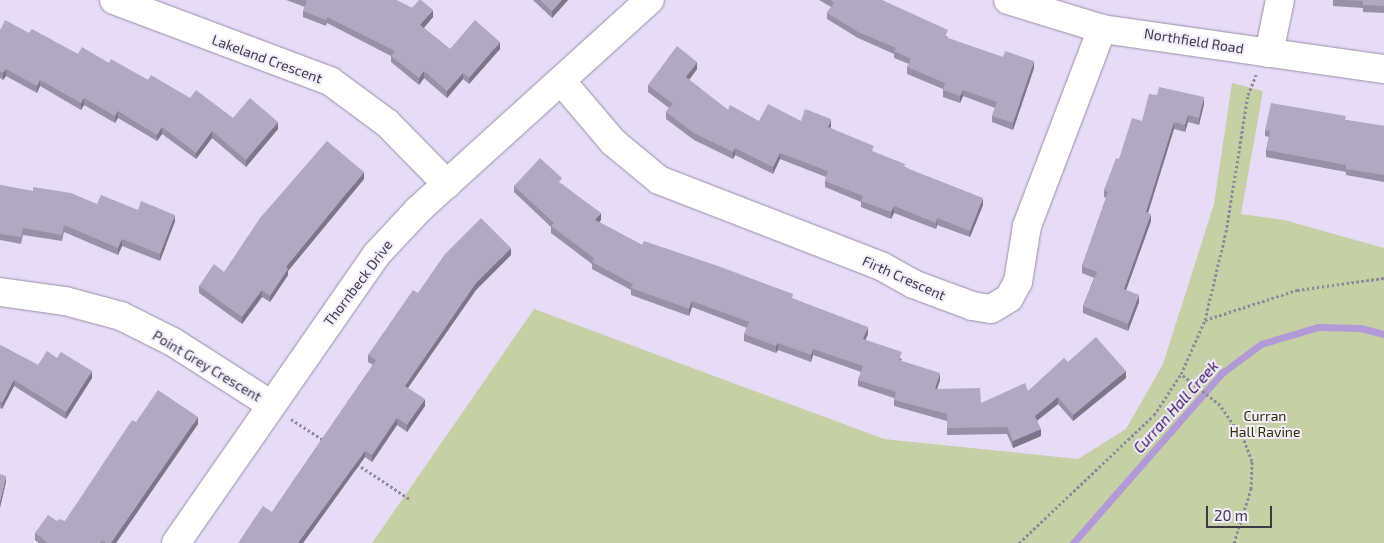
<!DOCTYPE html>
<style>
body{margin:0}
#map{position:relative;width:1384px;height:543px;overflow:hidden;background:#e6dcf8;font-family:"Exo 2",sans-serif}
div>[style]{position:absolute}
.green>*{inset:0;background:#c6d0a5}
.stream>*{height:7px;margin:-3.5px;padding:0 3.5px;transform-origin:3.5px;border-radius:3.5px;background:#b29ad7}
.path>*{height:3px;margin-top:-1.5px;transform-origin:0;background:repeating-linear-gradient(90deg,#90899c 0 2.5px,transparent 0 5px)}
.roads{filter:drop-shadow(0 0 1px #988ea7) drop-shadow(0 0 1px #988ea7)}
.minor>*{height:28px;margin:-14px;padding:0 14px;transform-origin:14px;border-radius:14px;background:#fff}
.wall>*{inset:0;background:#9890a7}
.shaded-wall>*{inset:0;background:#7c7688}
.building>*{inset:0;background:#b1a8c2}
span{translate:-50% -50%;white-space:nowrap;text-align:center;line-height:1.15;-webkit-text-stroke:4px #f2ecfc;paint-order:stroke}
.street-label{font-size:14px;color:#3e3a45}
.park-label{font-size:14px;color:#2b3200}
.water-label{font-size:15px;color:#37135a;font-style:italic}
.scale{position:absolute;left:1206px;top:506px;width:66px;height:22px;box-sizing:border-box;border:2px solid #3e3a45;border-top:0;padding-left:6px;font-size:15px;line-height:18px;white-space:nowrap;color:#3e3a45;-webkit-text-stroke:4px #f2ecfc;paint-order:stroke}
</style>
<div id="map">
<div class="green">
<div style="clip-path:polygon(1232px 83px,1263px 91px,1241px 214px,1284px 220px,1384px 248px,1384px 543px,372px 543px,534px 309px,884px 439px,1078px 459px,1126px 429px,1163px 364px,1214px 204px)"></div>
</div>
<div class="stream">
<div style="left:1073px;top:543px;width:226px;rotate:-48.8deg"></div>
<div style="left:1222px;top:373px;width:49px;rotate:-36.6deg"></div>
<div style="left:1261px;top:344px;width:59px;rotate:-16.6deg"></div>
<div style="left:1318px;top:327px;width:42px;rotate:1.4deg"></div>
<div style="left:1360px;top:328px;width:25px;rotate:14deg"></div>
</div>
<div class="path">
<div style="left:1205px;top:320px;width:97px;rotate:-18.1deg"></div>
<div style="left:1297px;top:290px;width:88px;rotate:-7.9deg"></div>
<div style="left:291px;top:419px;width:38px;rotate:33deg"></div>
<div style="left:357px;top:464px;width:65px;rotate:33.7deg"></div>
<div style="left:1019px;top:543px;width:186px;rotate:-43.5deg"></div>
<div style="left:1154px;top:415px;width:49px;rotate:-56.6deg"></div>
<div style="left:1234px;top:543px;width:57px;rotate:-72.5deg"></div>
<div style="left:1251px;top:489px;width:28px;rotate:-88deg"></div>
<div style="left:1252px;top:461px;width:25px;rotate:-111deg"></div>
<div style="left:1243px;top:438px;width:40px;rotate:-124.9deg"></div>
<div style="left:1220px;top:405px;width:50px;rotate:-141.5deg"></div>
<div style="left:1181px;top:374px;width:59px;rotate:-66deg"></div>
<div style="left:1205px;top:320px;width:90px;rotate:-76.6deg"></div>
<div style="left:1226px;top:232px;width:139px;rotate:-80.9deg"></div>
<div style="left:1248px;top:95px;width:22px;rotate:-68deg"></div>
</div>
<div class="roads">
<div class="minor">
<div style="left:114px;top:0;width:231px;rotate:20.6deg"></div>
<div style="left:330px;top:81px;width:71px;rotate:36.4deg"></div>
<div style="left:387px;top:123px;width:86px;rotate:45.5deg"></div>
<div style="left:1008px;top:0;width:98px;rotate:17.1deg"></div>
<div style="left:1102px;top:29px;width:285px;rotate:8.1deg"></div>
<div style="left:1269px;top:53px;width:54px;rotate:-78.3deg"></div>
<div style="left:562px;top:82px;width:79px;rotate:49.6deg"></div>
<div style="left:613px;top:142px;width:60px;rotate:39.6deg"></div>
<div style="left:659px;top:180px;width:238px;rotate:21.2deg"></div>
<div style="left:881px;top:266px;width:37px;rotate:29deg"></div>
<div style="left:913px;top:284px;width:63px;rotate:20.4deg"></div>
<div style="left:972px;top:306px;width:19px;rotate:9deg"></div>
<div style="left:991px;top:309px;width:21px;rotate:-31deg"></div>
<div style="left:1009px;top:298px;width:18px;rotate:-61deg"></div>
<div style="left:1018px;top:282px;width:57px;rotate:-80.9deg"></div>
<div style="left:1027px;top:226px;width:211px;rotate:-69.2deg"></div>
<div style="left:0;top:292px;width:66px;rotate:7.9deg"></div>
<div style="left:65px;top:301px;width:58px;rotate:15deg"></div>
<div style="left:121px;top:316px;width:58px;rotate:26.6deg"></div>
<div style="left:173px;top:342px;width:115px;rotate:32.6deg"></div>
<div style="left:176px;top:543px;width:352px;rotate:-55.2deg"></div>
<div style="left:377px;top:254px;width:60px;rotate:-47deg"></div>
<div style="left:418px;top:210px;width:313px;rotate:-42.2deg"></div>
</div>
</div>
<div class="wall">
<div style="clip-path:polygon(286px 0,396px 0,412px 8px,433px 17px,424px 28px,450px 49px,500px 49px,469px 84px,463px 79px,447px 98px,424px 78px,419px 85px,391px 62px,391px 56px,327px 23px,326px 26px,303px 17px,303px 11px,305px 7px)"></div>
<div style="clip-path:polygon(533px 0,568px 0,552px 18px)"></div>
<div style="clip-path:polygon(819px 0,882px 0,948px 37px,947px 38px,1034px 68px,1013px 130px,992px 122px,992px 116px,995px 108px,963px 96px,960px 103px,943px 97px,943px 89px,907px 74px,907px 67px,909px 64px,894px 58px,894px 54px,858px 38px,827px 19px,827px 13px,831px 7px)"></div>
<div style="clip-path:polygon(1333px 0,1384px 0,1384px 13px,1363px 12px,1363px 8px,1333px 6px)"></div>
<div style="clip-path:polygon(0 29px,29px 33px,78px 54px,109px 63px,190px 98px,233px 118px,278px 129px,246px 167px,212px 138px,196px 159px,162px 134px,157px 141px,118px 118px,115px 123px,84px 105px,81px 110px,40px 86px,37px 93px,6px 76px,3px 80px,0 78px)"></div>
<div style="clip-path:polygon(697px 69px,689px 80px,728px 110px,759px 121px,801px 121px,831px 126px,830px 128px,874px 152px,983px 205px,970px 237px,937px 225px,936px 229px,894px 213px,891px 219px,861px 207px,861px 202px,825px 187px,825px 181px,826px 177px,780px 159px,773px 174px,735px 155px,733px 159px,694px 140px,666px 119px,666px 112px,669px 108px,648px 92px,648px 85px)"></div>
<div style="clip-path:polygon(1204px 104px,1199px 125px,1188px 122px,1185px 132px,1174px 129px,1148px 213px,1151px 221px,1126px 290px,1139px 302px,1128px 331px,1083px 313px,1083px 306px,1094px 278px,1082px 273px,1082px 266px,1106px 198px,1104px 197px,1104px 190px,1119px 159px,1142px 121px)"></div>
<div style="clip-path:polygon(1346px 120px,1384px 126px,1384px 182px,1346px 175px,1346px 172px,1266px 157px,1266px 150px,1269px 137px,1265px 136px,1265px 130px)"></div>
<div style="clip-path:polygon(364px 179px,288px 271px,288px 275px,270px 302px,262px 297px,242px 324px,199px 293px,199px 286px,224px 272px)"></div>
<div style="clip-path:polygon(562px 184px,601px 220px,599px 222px,642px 245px,793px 299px,868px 334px,865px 340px,902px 359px,901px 361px,940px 380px,937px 389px,981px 403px,1028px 391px,1068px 362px,1126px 378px,1073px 421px,1058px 404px,1037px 421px,1041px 436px,1013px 448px,1007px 434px,947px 435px,947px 421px,894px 406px,894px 398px,858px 386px,858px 380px,861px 372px,813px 355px,811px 362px,778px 350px,776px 353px,744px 341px,744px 334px,747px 328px,692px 307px,689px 316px,631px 295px,631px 290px,592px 269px,592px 264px,551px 233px,551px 227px,514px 192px,514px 186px)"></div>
<div style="clip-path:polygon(0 185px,97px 204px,138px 210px,175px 221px,160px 261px,122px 246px,118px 255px,64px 232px,62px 241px,23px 235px,21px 244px,0 240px)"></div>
<div style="clip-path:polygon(511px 255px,476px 290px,408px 388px,425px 406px,407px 432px,397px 425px,372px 462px,365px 457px,303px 543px,238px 543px,272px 512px,373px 365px,368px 362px,368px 355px,418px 293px)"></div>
<div style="clip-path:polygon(0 345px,38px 365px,57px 358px,92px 378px,66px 419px,14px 386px,2px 409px,0 408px)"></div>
<div style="clip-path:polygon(136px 422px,198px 424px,116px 543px,39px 543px,35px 540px,35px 533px,57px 521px,65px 521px)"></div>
</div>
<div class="shaded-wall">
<div style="clip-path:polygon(562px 0,568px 0,552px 18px,552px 11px)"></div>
<div style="clip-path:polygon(433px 10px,433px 17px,420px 32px,420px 25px)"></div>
<div style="clip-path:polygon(500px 42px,500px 49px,469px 84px,469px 78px)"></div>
<div style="clip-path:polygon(1034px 61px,1034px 68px,1013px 130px,1013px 123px)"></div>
<div style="clip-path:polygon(697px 62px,697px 69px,686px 84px,686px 77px)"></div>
<div style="clip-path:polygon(6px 69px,6px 76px,3px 80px,3px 73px)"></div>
<div style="clip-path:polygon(424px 71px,424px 78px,419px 85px,419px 78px)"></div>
<div style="clip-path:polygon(463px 73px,463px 79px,447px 98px,447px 91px)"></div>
<div style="clip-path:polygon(40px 80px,40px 86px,37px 93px,37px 86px)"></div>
<div style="clip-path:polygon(963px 90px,963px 96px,960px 103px,960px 96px)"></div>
<div style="clip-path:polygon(1204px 97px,1204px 104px,1199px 125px,1199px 118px)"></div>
<div style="clip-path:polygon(84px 98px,84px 105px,81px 110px,81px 103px)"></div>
<div style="clip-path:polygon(118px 111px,118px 118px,115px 123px,115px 116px)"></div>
<div style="clip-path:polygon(1188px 115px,1188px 122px,1185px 132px,1185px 125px)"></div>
<div style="clip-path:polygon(831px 119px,831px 126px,828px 134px,828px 127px)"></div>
<div style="clip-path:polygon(278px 122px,278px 129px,246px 167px,246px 160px)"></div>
<div style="clip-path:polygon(1174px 122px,1174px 129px,1146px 219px,1146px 212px)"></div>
<div style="clip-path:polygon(162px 127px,162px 134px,157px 141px,157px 135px)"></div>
<div style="clip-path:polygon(212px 131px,212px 138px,196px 159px,196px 153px)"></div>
<div style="clip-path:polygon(735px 148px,735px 155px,733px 159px,733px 152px)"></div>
<div style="clip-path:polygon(780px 153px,780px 159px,773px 174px,773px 167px)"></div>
<div style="clip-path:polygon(364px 172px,364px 179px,288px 271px,288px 275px,270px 302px,270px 296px,286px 267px)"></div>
<div style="clip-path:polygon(983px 198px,983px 205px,970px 237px,970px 231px)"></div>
<div style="clip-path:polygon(894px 206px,894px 213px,891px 219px,891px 212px)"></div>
<div style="clip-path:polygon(601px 213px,601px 220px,595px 227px,595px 220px)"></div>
<div style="clip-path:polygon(1151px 214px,1151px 221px,1124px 296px,1124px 289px)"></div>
<div style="clip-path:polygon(175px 215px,175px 221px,160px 261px,160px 254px)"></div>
<div style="clip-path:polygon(937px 218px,937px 225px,936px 229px,936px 223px)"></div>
<div style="clip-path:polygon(122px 239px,122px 246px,118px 255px,118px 248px)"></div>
<div style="clip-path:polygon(511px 248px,511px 255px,476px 290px,405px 392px,405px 386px,476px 283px)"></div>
<div style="clip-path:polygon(262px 290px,262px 297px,242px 324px,242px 317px)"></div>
<div style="clip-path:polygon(1139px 295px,1139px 302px,1128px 331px,1128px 324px)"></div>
<div style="clip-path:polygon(692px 301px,692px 307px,689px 316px,689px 309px)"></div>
<div style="clip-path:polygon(868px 327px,868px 334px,863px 346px,863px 339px)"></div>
<div style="clip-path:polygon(778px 343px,778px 350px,776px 353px,776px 346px)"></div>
<div style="clip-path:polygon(813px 349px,813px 355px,811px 362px,811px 355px)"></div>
<div style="clip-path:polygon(92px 371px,92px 378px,66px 419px,66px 412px)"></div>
<div style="clip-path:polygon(1126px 371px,1126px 378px,1073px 421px,1073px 415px)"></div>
<div style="clip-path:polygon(940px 373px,940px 380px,935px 395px,935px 389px)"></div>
<div style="clip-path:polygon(14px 380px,14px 386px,2px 409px,2px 403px)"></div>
<div style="clip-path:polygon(1058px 397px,1058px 404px,1035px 422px,1035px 416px)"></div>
<div style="clip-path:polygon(425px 399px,425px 406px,407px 432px,407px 425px)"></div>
<div style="clip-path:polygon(198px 417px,198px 424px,116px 543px,111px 543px)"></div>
<div style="clip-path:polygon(397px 418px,397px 425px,372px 462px,372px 455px)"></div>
<div style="clip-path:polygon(1041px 429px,1041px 436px,1013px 448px,1013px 441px)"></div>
<div style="clip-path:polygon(365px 451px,365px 457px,303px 543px,298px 543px)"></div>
<div style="clip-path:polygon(6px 476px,6px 482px,0 508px,0 501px)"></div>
</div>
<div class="building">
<div style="clip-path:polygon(304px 0,396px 0,412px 8px,419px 0,421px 0,433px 10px,420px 25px,450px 49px,475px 20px,500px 42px,469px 78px,463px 73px,447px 91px,424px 71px,419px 78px,391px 56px,395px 51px,327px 17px,326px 20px,303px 11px,307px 1px)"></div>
<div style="clip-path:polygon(540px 0,562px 0,552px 11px)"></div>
<div style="clip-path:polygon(830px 0,882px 0,948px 30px,945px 37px,1003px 57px,1005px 51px,1034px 61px,1013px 123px,992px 116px,997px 102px,963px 90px,960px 96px,943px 90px,945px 83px,907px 67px,911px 59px,894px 51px,896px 48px,858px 32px,827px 13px,834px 3px)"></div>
<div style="clip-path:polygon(1344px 0,1384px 0,1384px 6px,1363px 5px,1363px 1px)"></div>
<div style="clip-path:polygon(5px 20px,29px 33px,32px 29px,78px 54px,82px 47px,109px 63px,111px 59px,148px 80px,151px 75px,190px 98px,196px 90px,233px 118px,250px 98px,278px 122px,246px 160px,212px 131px,196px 153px,162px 127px,157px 135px,118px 111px,115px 116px,84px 98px,81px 103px,40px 80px,37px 86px,6px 69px,3px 73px,0 71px,0 29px,1px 29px)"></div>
<div style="clip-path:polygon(677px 46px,697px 62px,686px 77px,728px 110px,730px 105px,759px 121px,768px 104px,801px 121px,805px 109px,831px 119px,828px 127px,874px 146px,872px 151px,905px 164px,904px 167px,983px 198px,970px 231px,937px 218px,936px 223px,894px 206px,891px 212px,861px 201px,863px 196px,825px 181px,828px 171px,780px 153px,773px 167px,735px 148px,733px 152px,694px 133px,666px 112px,673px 104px,648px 85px)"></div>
<div style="clip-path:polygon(1159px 87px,1204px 97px,1199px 118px,1188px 115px,1185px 125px,1174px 122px,1146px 212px,1151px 214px,1124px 289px,1139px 295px,1128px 324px,1083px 306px,1097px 272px,1082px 266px,1108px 192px,1104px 190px,1116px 158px,1119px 159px,1132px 118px,1142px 121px,1149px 94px,1157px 95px)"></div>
<div style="clip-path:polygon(1271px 103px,1346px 116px,1345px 120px,1384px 126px,1384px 175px,1346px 169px,1346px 165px,1266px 150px,1270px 131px,1265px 130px)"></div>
<div style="clip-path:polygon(327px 141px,364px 172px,286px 267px,288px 269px,270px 296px,262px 290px,242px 317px,199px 286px,214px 264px,224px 272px,260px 218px)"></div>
<div style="clip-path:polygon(540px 158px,562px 178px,559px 182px,601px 213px,595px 220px,642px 245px,644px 241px,718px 266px,793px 294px,792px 298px,868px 327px,863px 339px,902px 352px,899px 360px,940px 373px,935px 389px,980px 388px,981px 403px,1025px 383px,1028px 391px,1064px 358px,1068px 362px,1096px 337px,1126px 371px,1073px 415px,1058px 397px,1035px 416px,1041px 429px,1013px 441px,1007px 427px,947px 428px,947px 414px,894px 400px,896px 392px,858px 380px,863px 366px,813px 349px,811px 355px,778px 343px,776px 346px,744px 334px,749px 322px,692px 301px,689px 309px,631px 288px,633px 284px,592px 262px,594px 258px,551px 226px,554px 223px,514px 186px)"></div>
<div style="clip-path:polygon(0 185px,33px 191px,33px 187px,71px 193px,97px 204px,101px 195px,138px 210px,141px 201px,175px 215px,160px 254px,122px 239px,118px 248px,64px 225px,62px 235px,23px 228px,21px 237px,0 234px)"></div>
<div style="clip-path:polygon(481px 218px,511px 248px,476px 283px,405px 386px,425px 399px,407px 425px,397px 418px,372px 455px,365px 451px,298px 543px,238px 543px,263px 506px,272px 512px,295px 478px,376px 360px,368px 355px,413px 290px,418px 293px,445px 254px)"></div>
<div style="clip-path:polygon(0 345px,38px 365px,47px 351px,57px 358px,61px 352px,92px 371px,66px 412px,14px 380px,2px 403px,0 401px)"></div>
<div style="clip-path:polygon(158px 390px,198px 417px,111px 543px,106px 543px,102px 540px,100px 543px,48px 543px,35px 533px,48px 515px,57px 521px,59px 519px,65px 521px,132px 420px,136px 422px)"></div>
<div style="clip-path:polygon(0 474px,6px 476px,0 501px)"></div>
</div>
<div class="street-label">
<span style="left:1194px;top:41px;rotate:9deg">Northfield Road</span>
<span style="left:267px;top:59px;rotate:20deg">Lakeland Crescent</span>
<span style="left:904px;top:278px;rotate:24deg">Firth Crescent</span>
<span style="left:358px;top:283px;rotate:-53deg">Thornbeck Drive</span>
<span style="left:207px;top:366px;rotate:31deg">Point Grey Crescent</span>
</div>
<div class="park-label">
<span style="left:1265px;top:424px">Curran<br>Hall Ravine</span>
</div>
<div class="water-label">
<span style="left:1176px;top:407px;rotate:-48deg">Curran Hall Creek</span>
</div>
<div class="scale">20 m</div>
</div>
